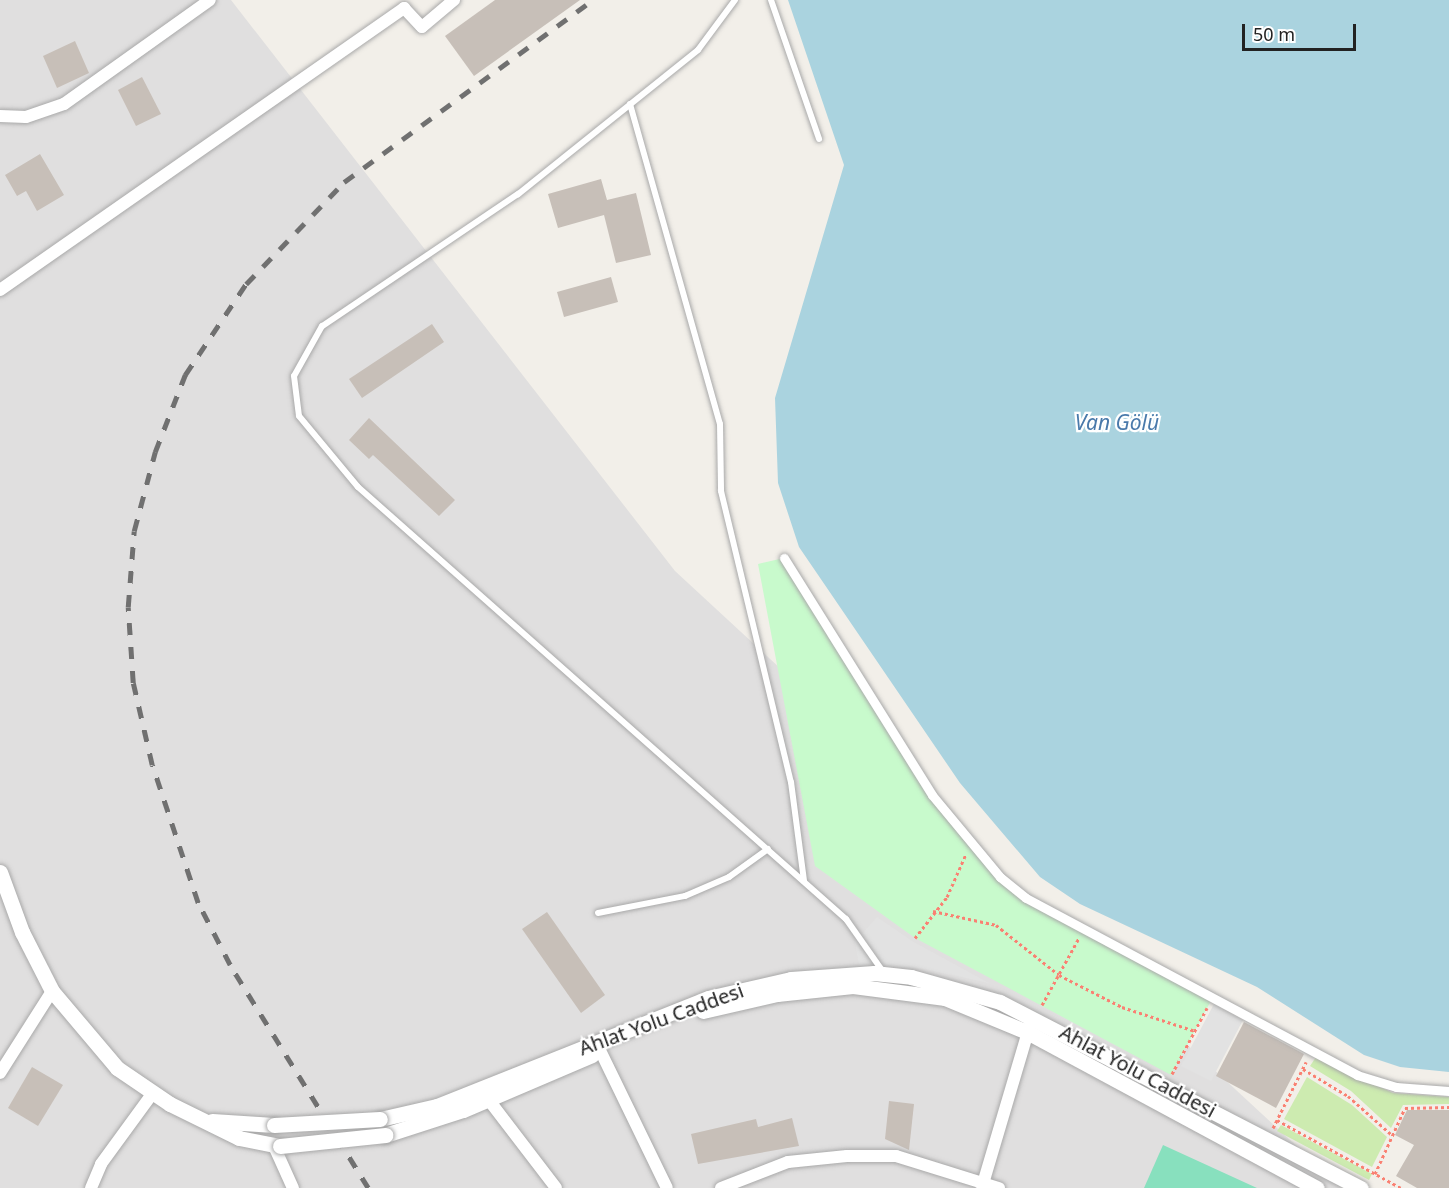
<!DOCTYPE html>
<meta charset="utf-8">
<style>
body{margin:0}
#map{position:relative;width:1449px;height:1188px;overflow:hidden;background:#f2efe9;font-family:"Noto Sans",sans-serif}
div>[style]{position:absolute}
.residential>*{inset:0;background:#e0dfdf}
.grass>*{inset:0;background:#cdebb0}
.park>*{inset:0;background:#c8facc}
.pitch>*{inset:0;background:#88e0be}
.parking>*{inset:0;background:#e2e2e2}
.water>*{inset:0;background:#aad3df}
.building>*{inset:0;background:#c7bfb8}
.path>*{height:3px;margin-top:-1.5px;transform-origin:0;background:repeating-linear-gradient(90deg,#fa8072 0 3px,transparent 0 6px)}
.roads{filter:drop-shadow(0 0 2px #a9a9a9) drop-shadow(0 0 2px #a9a9a9)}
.service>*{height:6px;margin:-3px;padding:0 3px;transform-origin:3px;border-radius:3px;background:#fff}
.pedestrian>*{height:9px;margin:-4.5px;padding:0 4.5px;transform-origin:4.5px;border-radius:4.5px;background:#fff}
.minor>*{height:12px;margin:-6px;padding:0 6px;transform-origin:6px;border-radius:6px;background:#fff}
.tertiary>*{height:15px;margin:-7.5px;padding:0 7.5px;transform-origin:7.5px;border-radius:7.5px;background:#fff}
.rail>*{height:4.5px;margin-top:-2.25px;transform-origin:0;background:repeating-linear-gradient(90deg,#707070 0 12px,transparent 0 24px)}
.bridges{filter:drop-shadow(0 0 2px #a9a9a9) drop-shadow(0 0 2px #a9a9a9)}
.tertiary-bridge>*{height:15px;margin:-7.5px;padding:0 7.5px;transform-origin:7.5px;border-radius:7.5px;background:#fff}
span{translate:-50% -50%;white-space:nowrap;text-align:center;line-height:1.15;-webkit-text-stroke:4.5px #fff;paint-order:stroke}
.street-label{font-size:20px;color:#222}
.water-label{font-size:21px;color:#4a7aab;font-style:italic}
.scale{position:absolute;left:1242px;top:24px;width:114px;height:27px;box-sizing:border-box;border:3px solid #222;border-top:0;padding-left:8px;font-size:18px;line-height:21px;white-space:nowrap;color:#222;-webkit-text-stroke:4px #fff;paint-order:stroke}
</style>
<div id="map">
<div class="residential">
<div style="clip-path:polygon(0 0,231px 0,675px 571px,1342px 1188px,0 1188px)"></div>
</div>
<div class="grass">
<div style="clip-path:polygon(1316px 1057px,1393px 1093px,1449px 1097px,1449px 1104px,1403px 1105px,1391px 1128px,1351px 1091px,1310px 1066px)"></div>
<div style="clip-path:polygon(1307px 1077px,1352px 1105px,1387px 1137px,1372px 1167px,1284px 1119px)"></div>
<div style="clip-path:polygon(1281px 1125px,1372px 1174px,1369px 1180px,1277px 1131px)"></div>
</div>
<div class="park">
<div style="clip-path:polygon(784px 558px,953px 823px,1026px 898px,1213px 997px,1171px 1075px,915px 938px,815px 866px,758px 564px)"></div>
</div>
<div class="pitch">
<div style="clip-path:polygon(1163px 1145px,1257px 1188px,1144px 1188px)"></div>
</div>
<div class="parking">
<div style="clip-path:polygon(877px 917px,912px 941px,989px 983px,920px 968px,859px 965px,855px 942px)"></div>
<div style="clip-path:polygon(1214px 1004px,1243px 1020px,1211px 1081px,1181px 1066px)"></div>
</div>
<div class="water">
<div style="clip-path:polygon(788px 0,1449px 0,1449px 1072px,1400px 1067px,1364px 1055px,1257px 987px,1080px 904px,1040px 877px,960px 783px,799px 547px,778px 483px,775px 398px,844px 165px)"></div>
</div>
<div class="building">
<div style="clip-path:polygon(495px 0,580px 0,474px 76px,445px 36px)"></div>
<div style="clip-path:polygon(75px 41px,89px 73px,57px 88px,43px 56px)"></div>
<div style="clip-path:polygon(142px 77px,161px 114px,136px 126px,118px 90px)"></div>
<div style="clip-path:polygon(40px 154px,64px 195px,37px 211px,26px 191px,17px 196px,5px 175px)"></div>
<div style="clip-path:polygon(601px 179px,607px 200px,636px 193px,651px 255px,616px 263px,604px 215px,558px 228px,548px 194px)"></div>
<div style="clip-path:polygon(611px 277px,618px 302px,564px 317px,557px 292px)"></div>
<div style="clip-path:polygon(432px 324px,444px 342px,362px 398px,349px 379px)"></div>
<div style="clip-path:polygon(369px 418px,455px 500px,439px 516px,373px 455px,369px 459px,349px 440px)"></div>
<div style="clip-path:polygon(547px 912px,605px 995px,581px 1013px,522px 929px)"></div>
<div style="clip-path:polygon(1244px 1022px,1304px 1054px,1276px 1108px,1216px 1076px)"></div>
<div style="clip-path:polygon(32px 1067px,63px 1085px,38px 1126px,8px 1108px)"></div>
<div style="clip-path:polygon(889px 1101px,914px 1104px,909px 1150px,885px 1139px)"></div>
<div style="clip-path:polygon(1407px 1110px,1449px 1110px,1449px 1188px,1417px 1188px,1396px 1176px,1414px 1145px,1395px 1135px)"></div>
<div style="clip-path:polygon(792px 1118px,799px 1146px,698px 1164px,691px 1134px,756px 1119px,758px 1127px)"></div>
</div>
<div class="path">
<div style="left:933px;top:911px;width:65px;rotate:12.5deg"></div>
<div style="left:996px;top:925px;width:80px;rotate:38.4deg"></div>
<div style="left:1059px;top:975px;width:71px;rotate:26.9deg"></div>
<div style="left:1122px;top:1007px;width:77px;rotate:18.2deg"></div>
<div style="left:915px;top:938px;width:52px;rotate:-52deg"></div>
<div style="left:947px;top:897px;width:47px;rotate:-66.2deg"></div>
<div style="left:1042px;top:1005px;width:77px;rotate:-61.1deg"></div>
<div style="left:1303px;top:1069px;width:52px;rotate:31deg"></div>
<div style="left:1348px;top:1096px;width:59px;rotate:41.6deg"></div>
<div style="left:1172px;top:1074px;width:75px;rotate:-62.1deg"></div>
<div style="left:1277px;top:1120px;width:141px;rotate:28.7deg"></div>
<div style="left:1273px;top:1128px;width:74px;rotate:-63.4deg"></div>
<div style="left:1375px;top:1174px;width:72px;rotate:-65.6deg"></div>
<div style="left:1405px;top:1108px;width:44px;rotate:-1.3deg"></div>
</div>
<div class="roads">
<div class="service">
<div style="left:735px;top:0;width:62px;rotate:126.5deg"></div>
<div style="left:698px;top:50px;width:231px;rotate:141.3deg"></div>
<div style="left:518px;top:194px;width:236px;rotate:146deg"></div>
<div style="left:322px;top:326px;width:57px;rotate:119.2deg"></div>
<div style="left:294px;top:376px;width:40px;rotate:82.9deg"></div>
<div style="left:299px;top:416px;width:92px;rotate:50.3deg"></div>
<div style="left:358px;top:487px;width:652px;rotate:41.52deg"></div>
<div style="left:846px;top:919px;width:66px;rotate:54.9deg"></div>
<div style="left:771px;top:0;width:147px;rotate:70.9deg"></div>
<div style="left:630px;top:104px;width:332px;rotate:74.3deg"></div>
<div style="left:720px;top:424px;width:67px;rotate:89.1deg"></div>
<div style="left:721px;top:491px;width:299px;rotate:76.5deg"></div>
<div style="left:791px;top:782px;width:100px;rotate:82.5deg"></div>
<div style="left:598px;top:913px;width:89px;rotate:-11.1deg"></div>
<div style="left:685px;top:896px;width:48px;rotate:-23.4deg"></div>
<div style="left:729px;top:877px;width:48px;rotate:-35.7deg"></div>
</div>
<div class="pedestrian">
<div style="left:784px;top:558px;width:279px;rotate:58deg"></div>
<div style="left:932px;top:795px;width:107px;rotate:50.3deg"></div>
<div style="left:1000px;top:877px;width:33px;rotate:39deg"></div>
<div style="left:1026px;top:898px;width:375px;rotate:28.1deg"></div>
<div style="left:1357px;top:1075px;width:41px;rotate:17.1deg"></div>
<div style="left:1396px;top:1087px;width:53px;rotate:4.3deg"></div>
</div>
<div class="minor">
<div style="left:0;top:116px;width:26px;rotate:2deg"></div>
<div style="left:26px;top:117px;width:40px;rotate:-18.9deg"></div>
<div style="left:64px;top:104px;width:179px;rotate:-35.5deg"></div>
<div style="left:0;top:290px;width:493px;rotate:-34.9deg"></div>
<div style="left:404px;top:8px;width:26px;rotate:47deg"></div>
<div style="left:422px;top:27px;width:42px;rotate:-40.2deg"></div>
<div style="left:596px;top:1042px;width:162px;rotate:64.1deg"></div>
<div style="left:0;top:1073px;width:97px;rotate:-57.6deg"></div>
<div style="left:488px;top:1099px;width:112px;rotate:52.6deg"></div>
<div style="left:274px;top:1146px;width:46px;rotate:65.7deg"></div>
<div style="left:982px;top:1187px;width:169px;rotate:-73.5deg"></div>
<div style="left:91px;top:1188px;width:26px;rotate:-67deg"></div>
<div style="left:101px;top:1164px;width:87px;rotate:-53.9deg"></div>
<div style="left:721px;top:1188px;width:72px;rotate:-21.2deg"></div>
<div style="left:788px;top:1162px;width:59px;rotate:-5.8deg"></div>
<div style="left:847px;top:1156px;width:49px"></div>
<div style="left:896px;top:1156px;width:108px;rotate:17.3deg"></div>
</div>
<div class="tertiary">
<div style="left:0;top:872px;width:64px;rotate:69.9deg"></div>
<div style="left:22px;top:932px;width:66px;rotate:63deg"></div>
<div style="left:52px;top:991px;width:101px;rotate:49.8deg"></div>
<div style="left:117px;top:1068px;width:64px;rotate:34.2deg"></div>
<div style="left:170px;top:1104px;width:77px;rotate:26.2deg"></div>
<div style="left:239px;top:1138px;width:42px;rotate:11deg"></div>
<div style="left:703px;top:1011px;width:76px;rotate:-12.9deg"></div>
<div style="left:777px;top:994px;width:76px;rotate:-6deg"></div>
<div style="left:853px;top:986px;width:93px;rotate:7.4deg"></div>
<div style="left:945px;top:998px;width:89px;rotate:22.5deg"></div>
<div style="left:1027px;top:1032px;width:329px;rotate:28.3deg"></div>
<div style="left:380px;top:1119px;width:58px;rotate:-12.8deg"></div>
<div style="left:437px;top:1106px;width:292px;rotate:-21.7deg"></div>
<div style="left:708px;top:998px;width:85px;rotate:-12.9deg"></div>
<div style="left:791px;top:979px;width:83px;rotate:-4.1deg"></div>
<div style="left:874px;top:973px;width:37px;rotate:6deg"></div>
<div style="left:911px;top:977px;width:92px;rotate:15.7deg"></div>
<div style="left:1000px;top:1002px;width:406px;rotate:27.3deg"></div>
<div style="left:212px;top:1121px;width:62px;rotate:3.7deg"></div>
<div style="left:385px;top:1135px;width:82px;rotate:-17.8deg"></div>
<div style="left:463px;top:1110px;width:140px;rotate:-23.1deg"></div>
</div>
</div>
<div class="rail">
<div style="left:368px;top:1188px;width:262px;rotate:-121.8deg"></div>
<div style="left:230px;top:965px;width:70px;rotate:-117.3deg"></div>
<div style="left:198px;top:903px;width:145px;rotate:-108.4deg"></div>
<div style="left:152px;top:765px;width:84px;rotate:-103deg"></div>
<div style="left:133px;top:683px;width:76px;rotate:-93.8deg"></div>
<div style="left:128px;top:607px;width:76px;rotate:-85.5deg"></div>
<div style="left:134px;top:531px;width:82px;rotate:-75.1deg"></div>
<div style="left:155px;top:452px;width:83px;rotate:-68.7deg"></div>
<div style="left:185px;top:375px;width:110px;rotate:-56.2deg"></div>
<div style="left:246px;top:284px;width:141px;rotate:-46.1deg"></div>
<div style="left:344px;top:182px;width:308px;rotate:-36.2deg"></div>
</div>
<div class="bridges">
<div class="tertiary-bridge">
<div style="left:274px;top:1125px;width:106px;rotate:-3.2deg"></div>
<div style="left:280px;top:1146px;width:106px;rotate:-6deg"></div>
</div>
</div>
<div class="street-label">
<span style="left:661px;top:1019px;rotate:-20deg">Ahlat Yolu Caddesi</span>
<span style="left:1138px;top:1071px;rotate:28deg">Ahlat Yolu Caddesi</span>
</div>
<div class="water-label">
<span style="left:1117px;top:422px">Van Gölü</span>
</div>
<div class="scale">50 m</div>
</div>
